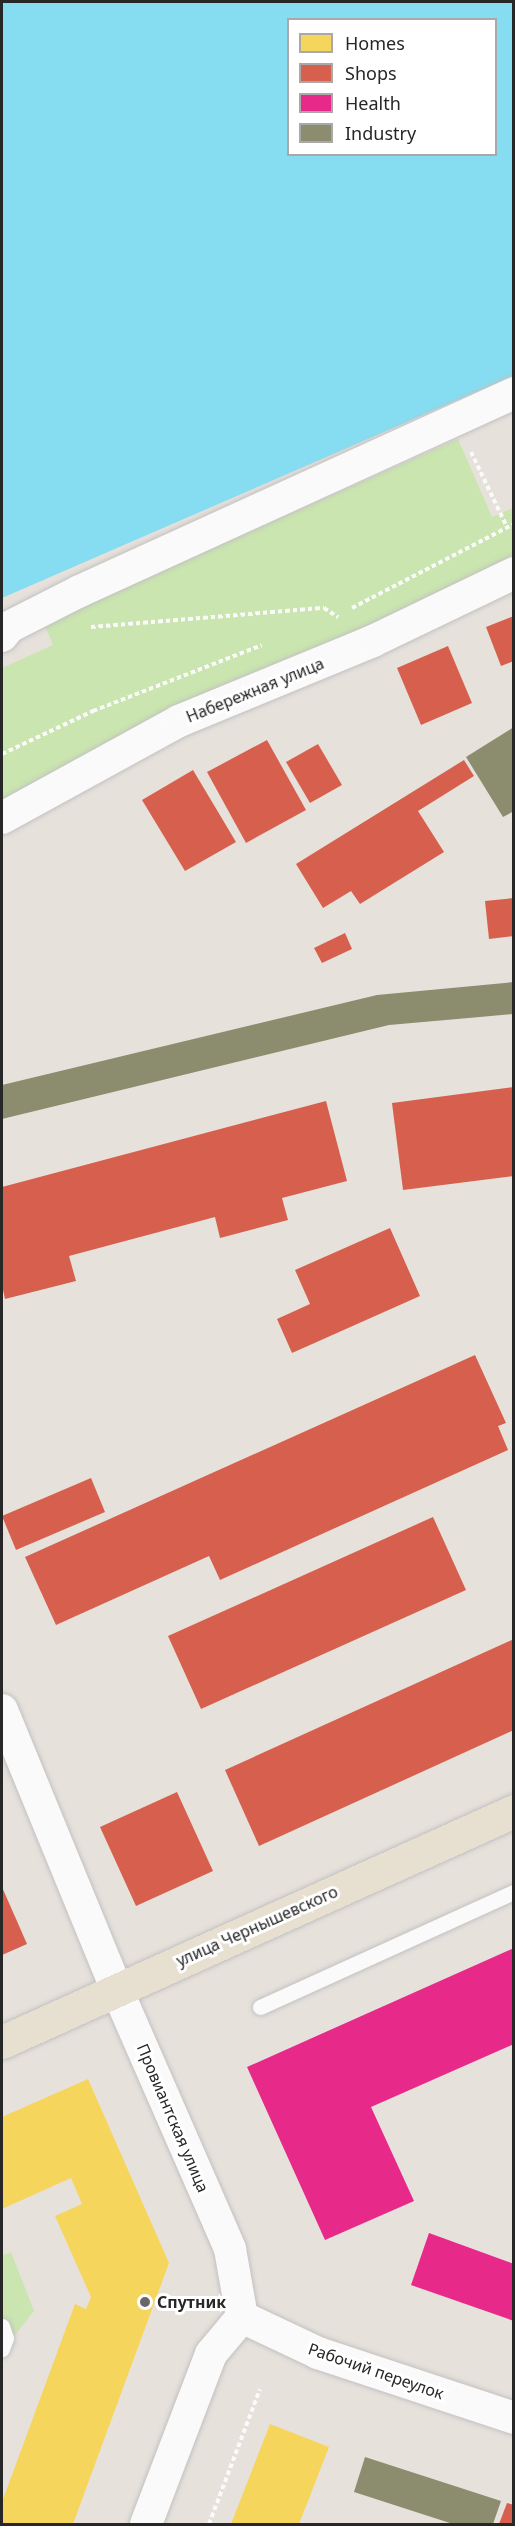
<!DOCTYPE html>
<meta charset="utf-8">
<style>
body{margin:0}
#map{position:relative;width:515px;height:2526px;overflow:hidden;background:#e7e1db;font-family:"Noto Sans",sans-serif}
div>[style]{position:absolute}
.green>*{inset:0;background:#cae5af}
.water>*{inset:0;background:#86ddf1}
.homes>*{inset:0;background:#f6d55c}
.shops>*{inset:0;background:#d6604d}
.health>*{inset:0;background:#e7298a}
.industry>*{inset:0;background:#8c8c6e}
.path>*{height:4px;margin-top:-2px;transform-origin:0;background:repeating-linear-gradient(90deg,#fbfafa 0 4.5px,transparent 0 7.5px)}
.roads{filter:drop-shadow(0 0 2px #c2c1c2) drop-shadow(0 0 2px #c2c1c2)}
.lane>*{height:15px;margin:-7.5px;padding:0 7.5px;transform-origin:7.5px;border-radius:7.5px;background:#fbfafa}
.street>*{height:32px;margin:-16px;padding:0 16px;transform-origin:16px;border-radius:16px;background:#fbfafa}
.primary>*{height:33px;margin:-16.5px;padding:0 16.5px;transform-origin:16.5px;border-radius:16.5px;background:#e7e0d0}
.dots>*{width:16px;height:16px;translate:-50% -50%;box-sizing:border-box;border:3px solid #fff;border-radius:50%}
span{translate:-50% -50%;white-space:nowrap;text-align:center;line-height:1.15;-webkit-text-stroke:6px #fff;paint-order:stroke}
.street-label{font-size:16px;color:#272727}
.poi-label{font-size:16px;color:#272727;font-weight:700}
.left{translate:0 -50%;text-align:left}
.frame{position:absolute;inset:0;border:3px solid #272727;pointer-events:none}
.legend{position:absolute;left:287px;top:18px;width:210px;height:138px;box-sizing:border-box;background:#fff;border:2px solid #a9a9a9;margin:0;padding:8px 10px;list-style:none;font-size:18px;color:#272727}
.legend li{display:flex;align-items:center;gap:12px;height:30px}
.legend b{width:30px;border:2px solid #a9a9a9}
</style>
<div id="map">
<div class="green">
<div style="clip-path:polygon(458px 439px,492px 517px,513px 508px,513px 557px,2px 801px,2px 668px,53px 645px,44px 623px)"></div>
<div style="clip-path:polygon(11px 2252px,34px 2311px,2px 2351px,2px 2256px)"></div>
</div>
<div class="water">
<div style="clip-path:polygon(evenodd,2px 2px,513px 2px,513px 376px,2px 598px,2px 2px,288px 20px,496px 20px,496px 154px,288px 154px,288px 20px)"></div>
</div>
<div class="homes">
<div style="clip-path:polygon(88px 2079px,169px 2263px,73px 2524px,2px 2524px,2px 2502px,75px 2304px,86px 2309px,91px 2297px,55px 2216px,82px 2204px,71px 2178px,2px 2209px,2px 2117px)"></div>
<div style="clip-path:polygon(270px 2424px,329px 2447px,299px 2524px,231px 2524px)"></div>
</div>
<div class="shops">
<div style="clip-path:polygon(514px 616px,514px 661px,501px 666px,486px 627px)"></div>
<div style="clip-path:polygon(448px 646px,472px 703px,421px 725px,397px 668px)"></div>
<div style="clip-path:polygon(267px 740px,306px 810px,246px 843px,207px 772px)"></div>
<div style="clip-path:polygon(318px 744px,342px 785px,310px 803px,286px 762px)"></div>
<div style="clip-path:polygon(464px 760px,474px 776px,418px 811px,444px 852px,360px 904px,351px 891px,323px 908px,296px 864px)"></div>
<div style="clip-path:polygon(193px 770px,236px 842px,185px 871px,142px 800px)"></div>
<div style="clip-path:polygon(514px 898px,514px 936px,489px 939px,485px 901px)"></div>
<div style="clip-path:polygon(345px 933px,352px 949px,322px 963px,314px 948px)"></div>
<div style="clip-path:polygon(514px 1087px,514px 1176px,403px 1190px,392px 1103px)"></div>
<div style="clip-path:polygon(326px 1101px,347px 1181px,282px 1198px,288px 1220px,220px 1238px,215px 1217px,69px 1256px,76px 1281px,5px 1299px,2px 1285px,2px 1187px)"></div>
<div style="clip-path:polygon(390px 1228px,420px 1296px,292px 1353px,277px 1319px,310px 1304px,295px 1270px)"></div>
<div style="clip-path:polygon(475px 1355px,506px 1423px,498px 1426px,508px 1450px,220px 1580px,209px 1556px,56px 1625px,25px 1557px)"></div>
<div style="clip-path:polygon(91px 1478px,105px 1512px,16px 1550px,2px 1516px)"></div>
<div style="clip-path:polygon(433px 1517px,466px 1590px,201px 1709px,168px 1636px)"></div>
<div style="clip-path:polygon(514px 1639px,514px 1730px,259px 1846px,225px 1770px)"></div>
<div style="clip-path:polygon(177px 1792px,213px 1871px,136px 1906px,100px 1827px)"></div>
<div style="clip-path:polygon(2px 1887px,27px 1944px,2px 1955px)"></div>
<div style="clip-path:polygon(507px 2503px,514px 2505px,514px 2524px,499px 2524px)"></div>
</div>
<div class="health">
<div style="clip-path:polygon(514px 1948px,514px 2044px,371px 2107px,414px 2201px,325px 2240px,247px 2067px)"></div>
<div style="clip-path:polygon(429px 2233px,514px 2264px,514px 2321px,411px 2285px)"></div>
</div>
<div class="industry">
<div style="clip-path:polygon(514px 727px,514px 811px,503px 817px,466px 757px)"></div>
<div style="clip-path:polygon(514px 982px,514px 1014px,389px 1025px,2px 1119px,2px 1085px,377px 995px)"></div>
<div style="clip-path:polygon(365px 2457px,501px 2501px,493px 2524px,453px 2524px,354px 2492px)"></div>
</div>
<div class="path">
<div style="left:471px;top:452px;width:83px;rotate:64.4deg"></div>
<div style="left:352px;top:608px;width:182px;rotate:-27.4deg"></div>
<div style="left:91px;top:627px;width:234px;rotate:-4.7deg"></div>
<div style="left:324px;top:608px;width:17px;rotate:33deg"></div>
<div style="left:2px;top:754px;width:101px;rotate:-25.3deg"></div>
<div style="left:93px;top:711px;width:181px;rotate:-21.3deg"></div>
<div style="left:209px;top:2524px;width:144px;rotate:-69.3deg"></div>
</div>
<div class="roads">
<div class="lane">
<div style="left:260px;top:2007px;width:279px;rotate:-24.4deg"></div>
<div style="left:2px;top:2326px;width:13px;rotate:72deg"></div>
<div style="left:6px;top:2338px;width:12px;rotate:110deg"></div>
</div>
<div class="street">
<div style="left:2px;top:636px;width:11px;rotate:-52deg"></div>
<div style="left:9px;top:627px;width:80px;rotate:-26.9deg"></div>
<div style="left:80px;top:591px;width:477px;rotate:-24.5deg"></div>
<div style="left:2px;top:818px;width:202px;rotate:-28.7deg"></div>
<div style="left:179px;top:721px;width:210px;rotate:-22.4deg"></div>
<div style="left:373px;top:641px;width:157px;rotate:-25.7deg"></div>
<div style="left:2px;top:1710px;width:303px;rotate:67.7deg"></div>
<div style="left:117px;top:1990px;width:283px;rotate:66.4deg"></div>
<div style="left:230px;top:2249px;width:69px;rotate:80deg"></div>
<div style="left:242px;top:2317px;width:48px;rotate:130deg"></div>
<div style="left:211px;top:2354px;width:182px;rotate:110.9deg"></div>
<div style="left:242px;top:2317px;width:84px;rotate:25.3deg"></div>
<div style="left:318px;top:2353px;width:206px;rotate:18.3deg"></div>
</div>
<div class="primary">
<div style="left:2px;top:2042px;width:562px;rotate:-24.28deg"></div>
</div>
</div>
<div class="dots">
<div style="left:145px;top:2302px;background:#6a6866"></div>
</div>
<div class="street-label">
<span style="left:255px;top:690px;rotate:-22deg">Набережная улица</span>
<span style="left:257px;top:1926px;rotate:-24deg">улица Чернышевского</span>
<span style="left:173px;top:2118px;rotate:67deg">Провиантская улица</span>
<span style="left:376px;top:2371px;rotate:19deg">Рабочий переулок</span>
</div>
<div class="poi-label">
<span class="left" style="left:157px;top:2302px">Спутник</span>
</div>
<div class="frame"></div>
<ul class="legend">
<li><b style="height:16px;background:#f6d55c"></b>Homes</li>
<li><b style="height:16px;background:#d6604d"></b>Shops</li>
<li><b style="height:16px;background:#e7298a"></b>Health</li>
<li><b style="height:16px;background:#8c8c6e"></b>Industry</li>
</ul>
</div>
